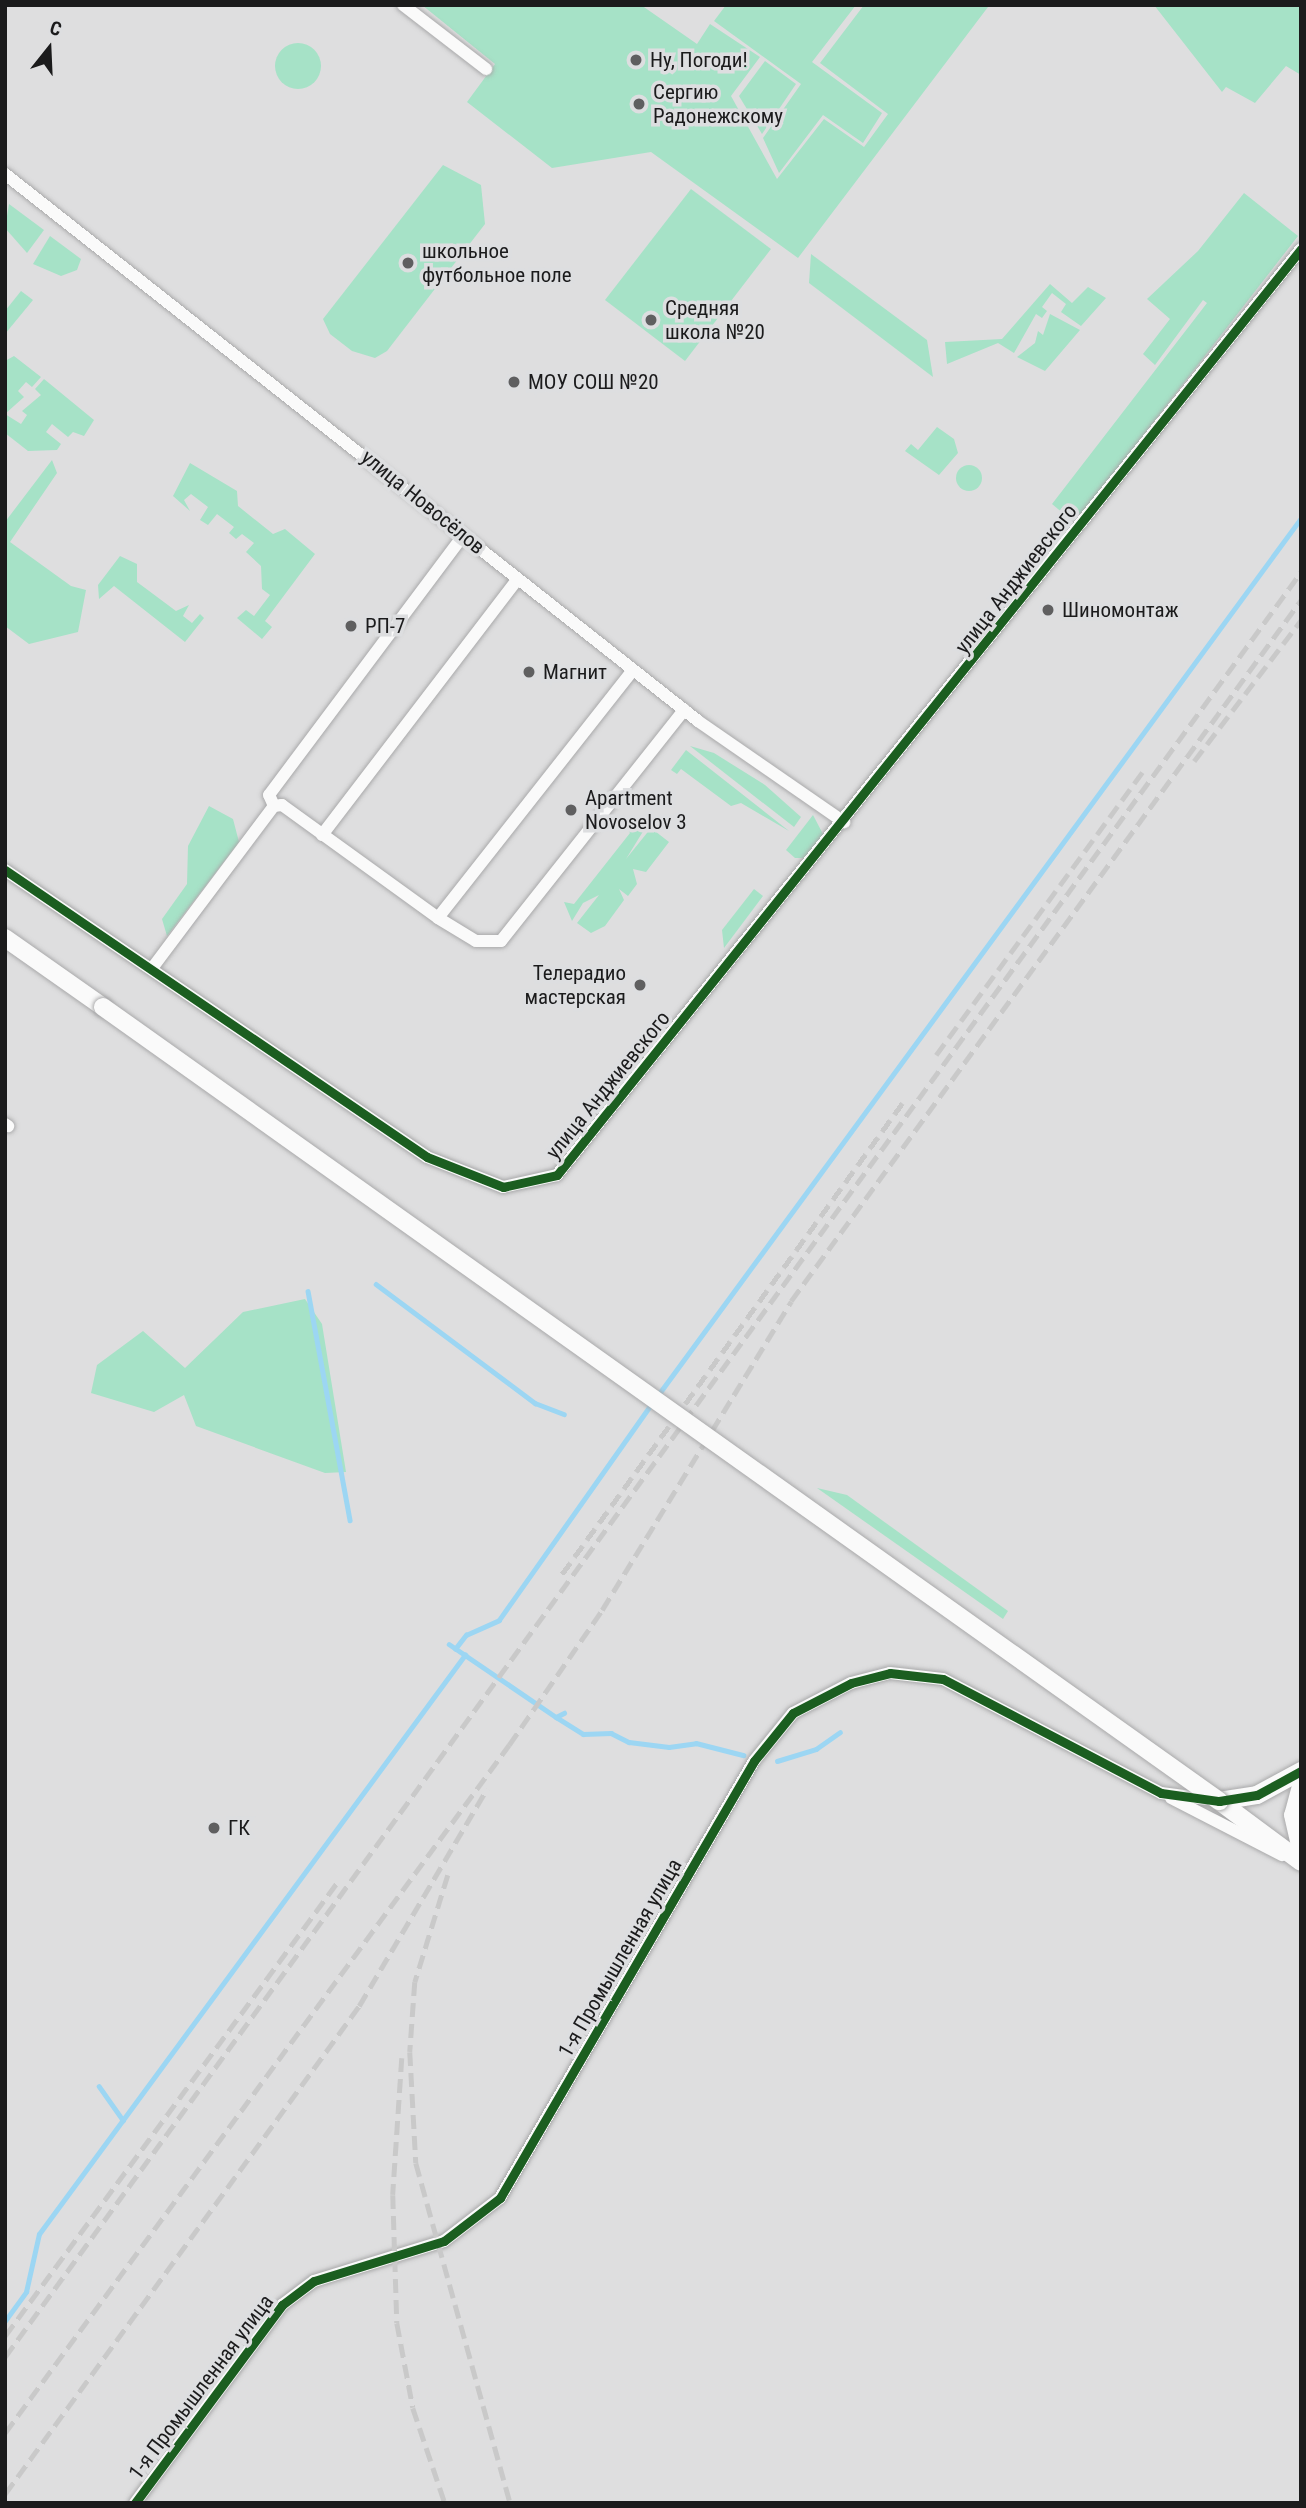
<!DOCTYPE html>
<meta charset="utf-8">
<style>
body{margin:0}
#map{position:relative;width:1306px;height:2508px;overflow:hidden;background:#dededf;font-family:"Roboto Condensed",sans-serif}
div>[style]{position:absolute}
.green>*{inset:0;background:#a6e2c7}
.round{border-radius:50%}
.stream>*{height:4.5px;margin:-2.25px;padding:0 2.25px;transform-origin:2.25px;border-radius:2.25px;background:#9cd6f3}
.roads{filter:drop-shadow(0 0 2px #a9a9aa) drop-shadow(0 0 2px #a9a9aa)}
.street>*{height:12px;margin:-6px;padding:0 6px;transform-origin:6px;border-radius:6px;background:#fafafa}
.secondary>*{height:18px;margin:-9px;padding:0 9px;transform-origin:9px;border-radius:9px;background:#fafafa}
.rail>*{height:4.5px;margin-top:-2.25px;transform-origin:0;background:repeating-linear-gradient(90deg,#c9c9c9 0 14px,transparent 0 21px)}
.bridges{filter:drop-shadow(0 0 2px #a9a9aa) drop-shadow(0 0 2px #a9a9aa)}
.secondary-bridge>*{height:18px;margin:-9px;padding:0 9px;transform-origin:9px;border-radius:9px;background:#fafafa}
.cycleway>*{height:9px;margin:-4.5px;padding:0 4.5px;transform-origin:4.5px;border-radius:4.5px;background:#1b5e20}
.dots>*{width:19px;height:19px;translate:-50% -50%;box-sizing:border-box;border:4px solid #dddee0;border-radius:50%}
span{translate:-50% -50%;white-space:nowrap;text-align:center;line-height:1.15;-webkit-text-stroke:7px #dddee0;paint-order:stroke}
.poi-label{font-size:21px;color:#1b1b1c}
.left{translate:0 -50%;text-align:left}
.right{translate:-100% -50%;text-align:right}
.street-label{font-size:21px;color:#1b1b1c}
.frame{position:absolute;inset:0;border:7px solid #1b1b1c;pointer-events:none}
.north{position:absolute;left:14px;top:14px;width:70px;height:70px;-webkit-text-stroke:5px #dddee0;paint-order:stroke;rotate:18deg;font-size:19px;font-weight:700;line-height:28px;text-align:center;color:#1b1b1c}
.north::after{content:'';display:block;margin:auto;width:24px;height:32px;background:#1b1b1c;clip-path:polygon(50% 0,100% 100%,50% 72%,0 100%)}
</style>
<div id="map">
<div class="green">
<div style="clip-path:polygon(422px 5px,641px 5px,697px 44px,710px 24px,760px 57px,731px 96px,777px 179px,824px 119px,864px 147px,888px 114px,820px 63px,864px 5px,988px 7px,798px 258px,651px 152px,552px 168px,467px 102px,495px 64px)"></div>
<div style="clip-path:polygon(726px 5px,856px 5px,812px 62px,882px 113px,863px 143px,823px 115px,779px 173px,763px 138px,801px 84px,714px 21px)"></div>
<div style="clip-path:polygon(1154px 5px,1301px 5px,1301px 75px,1286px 66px,1255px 103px,1226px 87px,1222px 92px)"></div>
<div class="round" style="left:275px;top:43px;width:46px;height:46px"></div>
<div style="clip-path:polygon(765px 61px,796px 84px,762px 134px,739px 96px)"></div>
<div style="clip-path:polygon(443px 165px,481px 185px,485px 224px,387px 351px,375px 358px,352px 351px,330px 334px,323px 319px)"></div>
<div style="clip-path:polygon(691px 189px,771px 249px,685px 361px,605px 300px)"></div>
<div style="clip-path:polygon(1244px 193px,1298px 236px,1086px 509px,1075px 517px,1064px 514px,1052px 504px,1207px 303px,1203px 300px,1155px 365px,1143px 354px,1170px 319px,1147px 299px,1198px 251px)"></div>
<div style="clip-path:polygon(9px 204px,44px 230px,27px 253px,5px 228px)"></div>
<div style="clip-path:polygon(50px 236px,81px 259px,77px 270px,61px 276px,33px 264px)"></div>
<div style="clip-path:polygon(811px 254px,927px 340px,933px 377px,809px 283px)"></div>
<div style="clip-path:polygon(1050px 284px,1072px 303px,1088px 287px,1106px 298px,1081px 326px,1061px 312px,1066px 304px,1052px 293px,1042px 307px,1047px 311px,1042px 318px,1036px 314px,1014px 353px,998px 343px,947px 364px,945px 342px,1002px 339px)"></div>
<div style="clip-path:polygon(21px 291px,33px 300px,5px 334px,5px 311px)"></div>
<div style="clip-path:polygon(1050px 314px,1080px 330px,1045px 371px,1017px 357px,1035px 343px,1038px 331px,1043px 335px)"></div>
<div style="clip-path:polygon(14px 356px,41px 377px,32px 387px,26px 382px,18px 391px,24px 397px,5px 414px,21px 424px,27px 415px,22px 411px,41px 395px,35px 389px,44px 379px,94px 420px,84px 436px,73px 432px,68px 437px,52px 424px,46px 432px,61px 444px,57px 450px,28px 451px,5px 433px,5px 361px)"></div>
<div style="clip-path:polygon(937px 427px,954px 439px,958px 453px,939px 475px,905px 451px,911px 444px,918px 450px)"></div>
<div style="clip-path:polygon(52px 460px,57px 473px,10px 542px,71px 586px,86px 590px,78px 632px,29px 644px,5px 626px,5px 522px)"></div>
<div style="clip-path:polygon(190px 463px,237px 491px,238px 506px,273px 534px,285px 529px,315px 554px,265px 621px,272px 627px,262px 639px,237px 618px,246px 610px,254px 616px,270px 595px,262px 589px,261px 566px,246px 552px,254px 543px,242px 534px,236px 539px,229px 533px,234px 527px,217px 514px,208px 525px,200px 520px,208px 507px,191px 494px,184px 500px,190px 511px,173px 496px)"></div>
<div class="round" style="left:956px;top:465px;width:26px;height:26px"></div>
<div style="clip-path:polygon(120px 556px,137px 564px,137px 582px,176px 611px,189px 605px,183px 616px,192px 623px,200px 614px,204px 618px,185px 642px,114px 586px,99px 599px,98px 585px)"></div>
<div style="clip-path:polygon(690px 746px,714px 753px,765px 785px,801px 817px,794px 827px)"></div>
<div style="clip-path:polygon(686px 750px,789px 831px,741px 803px,731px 806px,681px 769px,677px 774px,671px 770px)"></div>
<div style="clip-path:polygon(209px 806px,233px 819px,239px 842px,167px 936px,162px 919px,187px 884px,188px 846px)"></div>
<div style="clip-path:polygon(813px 815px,824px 836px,806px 858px,795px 858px,786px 850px)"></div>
<div style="clip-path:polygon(640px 819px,647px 825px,626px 859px,651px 828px,669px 842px,646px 872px,633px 869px,637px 884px,628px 896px,619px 889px,624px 900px,605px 926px,591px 933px,577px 923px,599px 895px,583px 903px,572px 921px,564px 902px,574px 904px,630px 833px,625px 825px)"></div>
<div style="clip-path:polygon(754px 889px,763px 896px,724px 948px,722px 930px)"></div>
<div style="clip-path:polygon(305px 1299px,322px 1324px,346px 1472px,325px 1473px,196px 1426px,184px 1395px,154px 1412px,91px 1393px,97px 1365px,143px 1331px,185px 1368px,243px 1312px)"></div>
<div style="clip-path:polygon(817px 1488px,847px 1495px,1008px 1611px,1003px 1619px)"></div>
</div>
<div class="stream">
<div style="left:376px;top:1284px;width:199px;rotate:36.8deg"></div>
<div style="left:535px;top:1403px;width:31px;rotate:21deg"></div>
<div style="left:308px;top:1291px;width:233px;rotate:79.6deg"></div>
<div style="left:658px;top:1395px;width:1087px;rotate:-53.75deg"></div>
<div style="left:449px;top:1644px;width:130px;rotate:34.3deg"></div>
<div style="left:556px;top:1717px;width:9px;rotate:-27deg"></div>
<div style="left:455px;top:1649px;width:18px;rotate:-52deg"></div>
<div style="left:466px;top:1635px;width:36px;rotate:-24deg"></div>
<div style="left:499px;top:1620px;width:267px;rotate:-54.8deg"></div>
<div style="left:556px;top:1717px;width:32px;rotate:32deg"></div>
<div style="left:583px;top:1734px;width:28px;rotate:-2deg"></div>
<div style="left:611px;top:1733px;width:20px;rotate:27deg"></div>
<div style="left:629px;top:1742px;width:40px;rotate:7.1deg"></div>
<div style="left:669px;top:1747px;width:27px;rotate:-8deg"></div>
<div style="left:696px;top:1743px;width:49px;rotate:14.3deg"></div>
<div style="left:777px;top:1761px;width:41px;rotate:-17.1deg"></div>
<div style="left:816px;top:1749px;width:29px;rotate:-35deg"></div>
<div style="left:99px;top:2086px;width:42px;rotate:54.8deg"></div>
<div style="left:5px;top:2321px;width:36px;rotate:-54deg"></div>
<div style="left:26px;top:2292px;width:59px;rotate:-77.4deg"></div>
<div style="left:39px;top:2234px;width:719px;rotate:-53.66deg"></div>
</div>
<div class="roads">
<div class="street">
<div style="left:403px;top:5px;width:105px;rotate:37.6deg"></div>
<div style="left:5px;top:174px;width:883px;rotate:38.28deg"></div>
<div style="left:698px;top:721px;width:178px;rotate:34.7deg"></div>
<div style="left:633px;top:670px;width:315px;rotate:128.2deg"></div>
<div style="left:438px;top:918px;width:44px;rotate:31.2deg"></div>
<div style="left:476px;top:941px;width:25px"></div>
<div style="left:501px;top:941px;width:295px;rotate:-51.6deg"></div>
<div style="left:274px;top:806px;width:12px;rotate:-114deg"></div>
<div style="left:269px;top:795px;width:324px;rotate:-53.2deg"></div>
<div style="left:322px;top:835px;width:322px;rotate:-52.6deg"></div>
<div style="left:5px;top:870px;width:510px;rotate:34.22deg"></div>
<div style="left:427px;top:1157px;width:82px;rotate:21.5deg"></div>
<div style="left:503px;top:1187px;width:55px;rotate:-12.5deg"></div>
<div style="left:557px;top:1175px;width:1188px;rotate:-51.22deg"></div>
<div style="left:153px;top:967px;width:201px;rotate:-53.1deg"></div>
<div style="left:274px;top:806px;width:8px;rotate:-7deg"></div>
<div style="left:282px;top:805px;width:193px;rotate:35.9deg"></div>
<div style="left:5px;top:1124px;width:4px;rotate:34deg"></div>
<div style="left:1171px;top:1798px;width:125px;rotate:27.2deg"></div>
<div style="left:135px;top:2503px;width:247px;rotate:-53.4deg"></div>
<div style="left:282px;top:2305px;width:40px;rotate:-37deg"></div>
<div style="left:314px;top:2281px;width:136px;rotate:-17.1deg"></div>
<div style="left:444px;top:2241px;width:71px;rotate:-37.5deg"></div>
<div style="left:500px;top:2198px;width:505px;rotate:-59.83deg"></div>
<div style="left:754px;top:1761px;width:62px;rotate:-50.9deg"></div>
<div style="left:793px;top:1713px;width:65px;rotate:-27.3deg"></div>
<div style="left:851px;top:1683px;width:40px;rotate:-14.4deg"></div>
<div style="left:890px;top:1673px;width:53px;rotate:6.5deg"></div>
<div style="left:943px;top:1679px;width:246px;rotate:27.6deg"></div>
<div style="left:1161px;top:1793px;width:54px;rotate:7.4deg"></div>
</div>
<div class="secondary">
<div style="left:5px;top:938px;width:120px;rotate:35.1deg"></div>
<div style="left:1301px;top:1786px;width:30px;rotate:105deg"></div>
<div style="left:1293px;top:1815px;width:35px;rotate:77deg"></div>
<div style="left:1219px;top:1801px;width:102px;rotate:36.6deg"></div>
<div style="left:1219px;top:1801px;width:38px;rotate:-9deg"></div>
<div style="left:1257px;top:1795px;width:50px;rotate:-28.6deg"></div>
</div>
</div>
<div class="rail">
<div style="left:1194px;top:761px;width:177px;rotate:-52.8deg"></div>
<div style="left:936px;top:1055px;width:350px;rotate:-53.9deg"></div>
<div style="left:562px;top:1574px;width:587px;rotate:-54.14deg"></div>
<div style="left:448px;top:1875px;width:112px;rotate:107.1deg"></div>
<div style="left:415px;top:1982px;width:70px;rotate:94.1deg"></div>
<div style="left:410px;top:2052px;width:111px;rotate:86.9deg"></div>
<div style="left:416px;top:2163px;width:353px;rotate:74.5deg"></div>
<div style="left:402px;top:2058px;width:137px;rotate:93.8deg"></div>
<div style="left:393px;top:2195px;width:128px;rotate:88.2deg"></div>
<div style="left:397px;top:2323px;width:86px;rotate:79.3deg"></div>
<div style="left:413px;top:2408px;width:100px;rotate:71.4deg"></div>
<div style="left:5px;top:2336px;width:565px;rotate:-53.78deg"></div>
<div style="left:5px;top:2357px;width:2206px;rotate:-54.02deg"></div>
<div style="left:5px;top:2433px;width:853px;rotate:-53.78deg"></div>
<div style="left:509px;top:1745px;width:164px;rotate:-55.4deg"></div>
<div style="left:602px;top:1610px;width:362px;rotate:-58.5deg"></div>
<div style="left:791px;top:1301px;width:867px;rotate:-53.96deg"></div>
<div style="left:5px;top:2494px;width:603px;rotate:-54.04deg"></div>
<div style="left:359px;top:2006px;width:252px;rotate:-59.5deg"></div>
</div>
<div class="bridges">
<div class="secondary-bridge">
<div style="left:103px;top:1007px;width:1370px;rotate:35.43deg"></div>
</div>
</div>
<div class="cycleway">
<div style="left:5px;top:870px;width:510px;rotate:34.22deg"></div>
<div style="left:427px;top:1157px;width:82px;rotate:21.5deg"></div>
<div style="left:503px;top:1187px;width:55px;rotate:-12.5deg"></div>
<div style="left:557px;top:1175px;width:1188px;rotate:-51.22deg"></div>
<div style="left:135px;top:2503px;width:247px;rotate:-53.4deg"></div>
<div style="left:282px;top:2305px;width:40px;rotate:-37deg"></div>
<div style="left:314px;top:2281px;width:136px;rotate:-17.1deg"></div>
<div style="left:444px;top:2241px;width:71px;rotate:-37.5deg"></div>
<div style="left:500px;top:2198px;width:505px;rotate:-59.83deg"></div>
<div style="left:754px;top:1761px;width:62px;rotate:-50.9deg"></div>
<div style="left:793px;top:1713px;width:65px;rotate:-27.3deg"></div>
<div style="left:851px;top:1683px;width:40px;rotate:-14.4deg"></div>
<div style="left:890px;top:1673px;width:53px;rotate:6.5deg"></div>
<div style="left:943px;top:1679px;width:246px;rotate:27.6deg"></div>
<div style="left:1161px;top:1793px;width:59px;rotate:7.9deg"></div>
<div style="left:1219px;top:1801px;width:38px;rotate:-9deg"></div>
<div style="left:1257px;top:1795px;width:50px;rotate:-28.6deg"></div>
</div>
<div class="dots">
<div style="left:636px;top:60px;background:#5f5f60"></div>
<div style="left:639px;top:104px;background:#5f5f60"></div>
<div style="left:408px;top:263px;background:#5f5f60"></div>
<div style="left:651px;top:320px;background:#5f5f60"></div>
<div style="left:514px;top:382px;background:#5f5f60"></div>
<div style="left:1048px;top:610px;background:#5f5f60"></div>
<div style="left:351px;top:626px;background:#5f5f60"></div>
<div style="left:529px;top:672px;background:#5f5f60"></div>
<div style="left:571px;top:810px;background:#5f5f60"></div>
<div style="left:640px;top:985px;background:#5f5f60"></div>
<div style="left:214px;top:1828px;background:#5f5f60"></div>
</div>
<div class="poi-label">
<span class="left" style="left:650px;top:60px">Ну, Погоди!</span>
<span class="left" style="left:653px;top:104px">Сергию<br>Радонежскому</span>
<span class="left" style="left:422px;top:263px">школьное<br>футбольное поле</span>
<span class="left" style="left:665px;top:320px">Средняя<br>школа №20</span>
<span class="left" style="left:528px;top:382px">МОУ СОШ №20</span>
<span class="left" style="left:1062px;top:610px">Шиномонтаж</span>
<span class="left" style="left:365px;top:626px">РП-7</span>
<span class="left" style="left:543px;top:672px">Магнит</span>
<span class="left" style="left:585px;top:810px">Apartment<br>Novoselov 3</span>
<span class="right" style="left:626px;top:985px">Телерадио<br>мастерская</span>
<span class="left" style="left:228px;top:1828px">ГК</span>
</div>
<div class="street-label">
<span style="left:423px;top:502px;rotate:39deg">улица Новосёлов</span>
<span style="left:1016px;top:579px;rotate:-52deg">улица Анджиевского</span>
<span style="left:608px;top:1085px;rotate:-51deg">улица Анджиевского</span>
<span style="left:620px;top:1958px;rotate:-60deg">1-я Промышленная улица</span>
<span style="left:201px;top:2387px;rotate:-53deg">1-я Промышленная улица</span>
</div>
<div class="frame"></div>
<div class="north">С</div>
</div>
